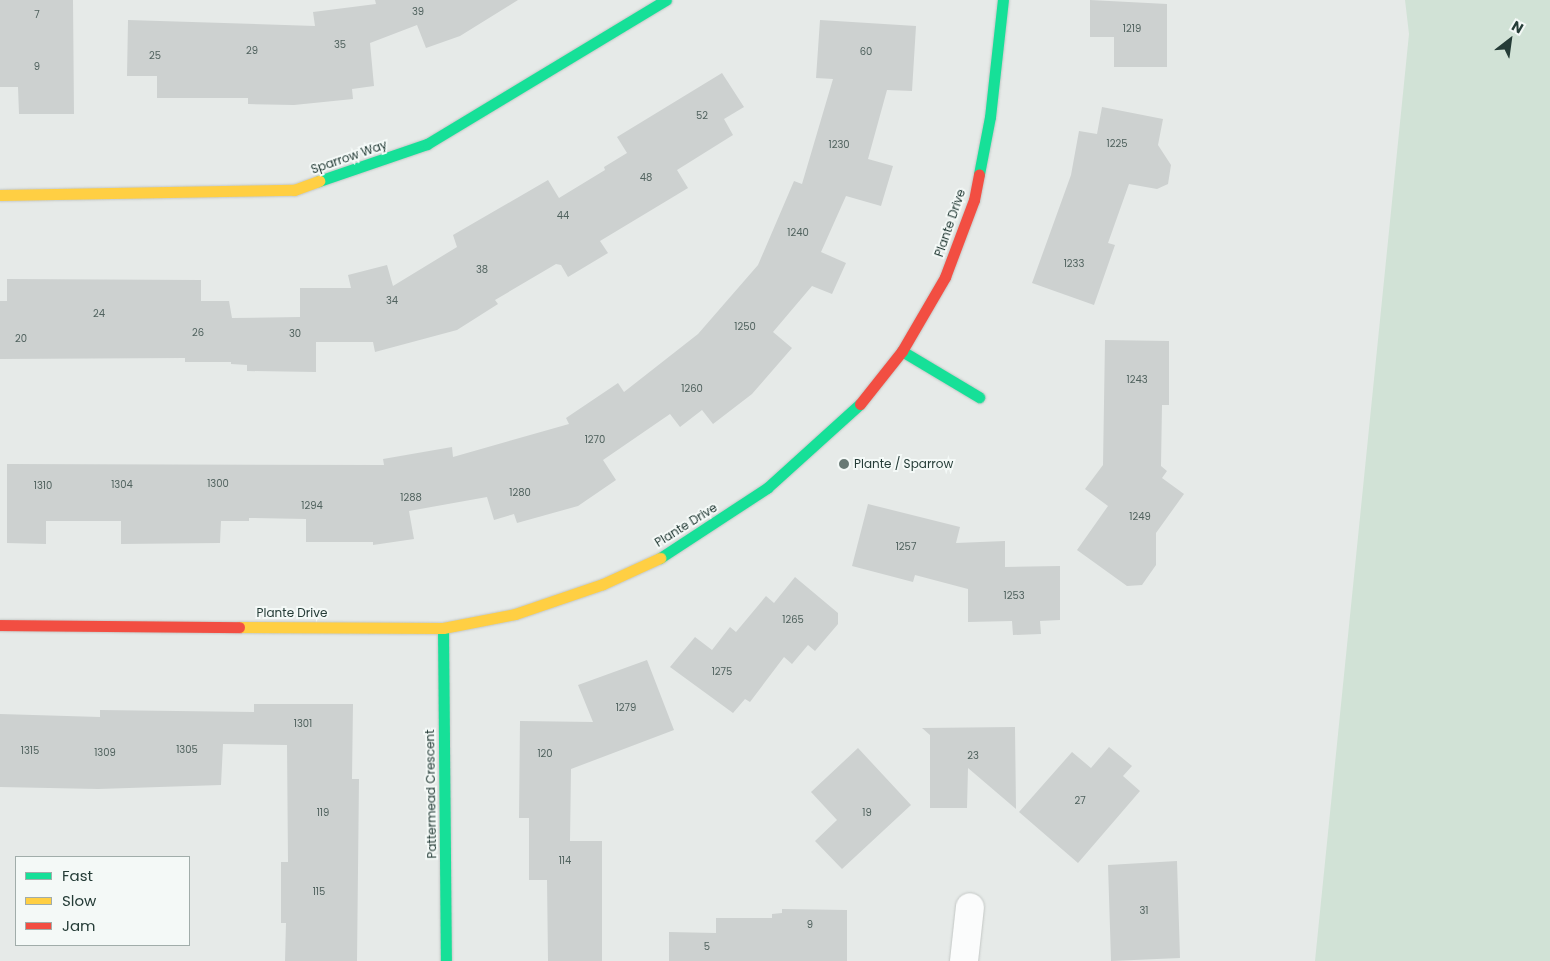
<!DOCTYPE html>
<style>
body{margin:0}
#map{position:relative;width:1550px;height:961px;overflow:hidden;background:#e6eae8;font-family:Poppins,sans-serif}
div>[style]{position:absolute}
.green>*{inset:0;background:#d1e2d6}
.building>*{inset:0;background:#cdd1d0}
.roads{filter:drop-shadow(0 0 1px #c3c7c5) drop-shadow(0 0 1px #c3c7c5)}
.street>*{height:28px;margin:-14px;padding:0 14px;transform-origin:14px;border-radius:14px;background:#fbfcfc}
.fast>*{height:11px;margin:-5.5px;padding:0 5.5px;transform-origin:5.5px;border-radius:5.5px;background:#16e098}
.slow>*{height:11px;margin:-5.5px;padding:0 5.5px;transform-origin:5.5px;border-radius:5.5px;background:#ffcf43}
.jam>*{height:11px;margin:-5.5px;padding:0 5.5px;transform-origin:5.5px;border-radius:5.5px;background:#f24e42}
.dots>*{width:14px;height:14px;translate:-50% -50%;box-sizing:border-box;border:2px solid #f4f9f7;border-radius:50%}
span{translate:-50% -50%;white-space:nowrap;text-align:center;line-height:1.15;-webkit-text-stroke:4px #f4f9f7;paint-order:stroke}
.number-label{font-size:10px;color:#50625e}
.number-label span{-webkit-text-stroke-width:0}
.street-label{font-size:12px;color:#253c37}
.poi-label{font-size:12px;color:#253c37}
.left{translate:0 -50%;text-align:left}
.legend{position:absolute;left:15px;top:856px;width:175px;height:90px;box-sizing:border-box;background:#f4f9f7;border:1px solid #a1adaa;margin:0;padding:6px 9px;list-style:none;font-size:15px;color:#253c37}
.legend li{display:flex;align-items:center;gap:10px;height:25px}
.legend b{width:25px;border:1px solid #a1adaa}
.north{position:absolute;left:1485px;top:15px;width:50px;height:50px;-webkit-text-stroke:4px #f4f9f7;paint-order:stroke;rotate:30deg;font-size:14px;font-weight:700;line-height:20px;text-align:center;color:#253c37}
.north::after{content:'';display:block;margin:auto;width:18px;height:22px;background:#253c37;clip-path:polygon(50% 0,100% 100%,50% 72%,0 100%)}
</style>
<div id="map">
<div class="green">
<div style="clip-path:polygon(1405px 0,1550px 0,1550px 961px,1315px 961px,1409px 34px)"></div>
</div>
<div class="building">
<div style="clip-path:polygon(0 0,73px 0,74px 114px,19px 114px,18px 87px,0 87px)"></div>
<div style="clip-path:polygon(375px 0,518px 0,460px 36px,426px 48px,417px 25px,370px 43px,374px 86px,352px 89px,353px 99px,294px 105px,248px 104px,248px 98px,157px 98px,157px 76px,127px 76px,128px 20px,315px 26px,313px 12px,376px 4px)"></div>
<div style="clip-path:polygon(1090px 0,1167px 4px,1167px 67px,1114px 67px,1114px 37px,1090px 37px)"></div>
<div style="clip-path:polygon(820px 20px,916px 26px,912px 91px,887px 90px,868px 159px,893px 166px,881px 206px,846px 196px,821px 252px,846px 263px,832px 294px,812px 286px,773px 332px,792px 348px,752px 394px,713px 424px,702px 410px,680px 427px,670px 414px,603px 460px,616px 480px,578px 506px,517px 523px,514px 514px,494px 520px,487px 497px,409px 511px,414px 539px,373px 545px,373px 542px,306px 542px,306px 519px,249px 518px,249px 521px,221px 521px,220px 543px,121px 544px,121px 521px,46px 521px,46px 544px,7px 543px,7px 464px,384px 465px,383px 459px,452px 447px,453px 457px,569px 424px,566px 418px,618px 383px,624px 392px,698px 334px,758px 265px,794px 181px,802px 184px,833px 79px,816px 78px)"></div>
<div style="clip-path:polygon(722px 73px,744px 107px,724px 119px,733px 135px,677px 170px,688px 188px,600px 241px,608px 253px,568px 277px,561px 265px,556px 264px,495px 300px,498px 304px,457px 330px,375px 352px,373px 342px,316px 342px,316px 372px,247px 371px,247px 365px,231px 364px,231px 362px,185px 362px,185px 358px,0 359px,0 301px,7px 301px,7px 279px,201px 280px,201px 301px,229px 301px,232px 318px,300px 317px,300px 288px,351px 288px,348px 275px,387px 265px,393px 286px,457px 247px,453px 235px,548px 180px,559px 198px,605px 170px,604px 167px,627px 153px,617px 137px)"></div>
<div style="clip-path:polygon(1102px 107px,1163px 119px,1158px 145px,1171px 165px,1168px 184px,1157px 189px,1129px 184px,1108px 243px,1115px 245px,1094px 305px,1032px 283px,1071px 175px,1079px 131px,1097px 134px)"></div>
<div style="clip-path:polygon(1105px 340px,1169px 341px,1169px 405px,1162px 405px,1161px 466px,1167px 471px,1162px 478px,1184px 494px,1156px 533px,1156px 565px,1142px 585px,1127px 586px,1077px 550px,1108px 506px,1085px 489px,1103px 465px)"></div>
<div style="clip-path:polygon(868px 504px,960px 527px,956px 543px,1005px 541px,1005px 567px,1060px 566px,1060px 620px,1040px 621px,1041px 634px,1013px 635px,1012px 621px,968px 622px,968px 589px,915px 575px,913px 582px,852px 566px)"></div>
<div style="clip-path:polygon(795px 577px,838px 613px,838px 624px,815px 651px,808px 645px,792px 664px,784px 657px,750px 702px,745px 699px,733px 713px,670px 667px,695px 637px,712px 650px,730px 627px,736px 632px,766px 596px,774px 603px)"></div>
<div style="clip-path:polygon(647px 660px,674px 730px,571px 769px,570px 841px,602px 841px,602px 961px,548px 961px,547px 880px,529px 880px,529px 818px,519px 818px,520px 721px,593px 722px,578px 685px)"></div>
<div style="clip-path:polygon(254px 704px,353px 704px,352px 779px,359px 779px,357px 961px,285px 961px,286px 923px,281px 923px,281px 862px,288px 862px,287px 745px,223px 744px,221px 785px,98px 789px,0 787px,0 714px,100px 717px,100px 710px,254px 712px)"></div>
<div style="clip-path:polygon(1015px 727px,1016px 809px,968px 768px,967px 808px,930px 808px,930px 735px,922px 728px)"></div>
<div style="clip-path:polygon(1109px 747px,1132px 766px,1123px 776px,1140px 791px,1078px 863px,1019px 812px,1072px 752px,1091px 768px)"></div>
<div style="clip-path:polygon(858px 748px,911px 805px,842px 869px,815px 841px,837px 820px,811px 792px)"></div>
<div style="clip-path:polygon(1177px 861px,1180px 958px,1111px 961px,1108px 865px)"></div>
<div style="clip-path:polygon(782px 909px,847px 910px,847px 961px,669px 961px,669px 932px,716px 933px,716px 918px,772px 918px,772px 914px,782px 913px)"></div>
</div>
<div class="roads">
<div class="street">
<div style="left:964px;top:961px;width:54px;rotate:-83.7deg"></div>
</div>
<div class="fast">
<div style="left:979px;top:174px;width:58px;rotate:-79.1deg"></div>
<div style="left:990px;top:117px;width:118px;rotate:-83.7deg"></div>
<div style="left:319px;top:181px;width:114px;rotate:-18.9deg"></div>
<div style="left:427px;top:144px;width:279px;rotate:-31.1deg"></div>
<div style="left:902px;top:351px;width:90px;rotate:30.9deg"></div>
<div style="left:660px;top:558px;width:128px;rotate:-33.2deg"></div>
<div style="left:767px;top:488px;width:125px;rotate:-42.1deg"></div>
<div style="left:443px;top:628px;width:333px;rotate:89.5deg"></div>
</div>
<div class="slow">
<div style="left:0;top:195px;width:294px;rotate:-1deg"></div>
<div style="left:294px;top:190px;width:27px;rotate:-20deg"></div>
<div style="left:239px;top:627px;width:204px;rotate:0.3deg"></div>
<div style="left:443px;top:628px;width:73px;rotate:-11deg"></div>
<div style="left:515px;top:614px;width:93px;rotate:-18.8deg"></div>
<div style="left:603px;top:584px;width:63px;rotate:-24.5deg"></div>
</div>
<div class="jam">
<div style="left:860px;top:404px;width:68px;rotate:-51.6deg"></div>
<div style="left:902px;top:351px;width:86px;rotate:-59.8deg"></div>
<div style="left:945px;top:277px;width:82px;rotate:-69.4deg"></div>
<div style="left:974px;top:200px;width:26px;rotate:-79deg"></div>
<div style="left:0;top:625px;width:239px;rotate:0.5deg"></div>
</div>
</div>
<div class="dots">
<div style="left:844px;top:464px;background:#697975"></div>
</div>
<div class="number-label">
<span style="left:418px;top:12px">39</span>
<span style="left:37px;top:15px">7</span>
<span style="left:1132px;top:29px">1219</span>
<span style="left:340px;top:45px">35</span>
<span style="left:252px;top:51px">29</span>
<span style="left:866px;top:52px">60</span>
<span style="left:155px;top:56px">25</span>
<span style="left:37px;top:67px">9</span>
<span style="left:702px;top:116px">52</span>
<span style="left:1117px;top:144px">1225</span>
<span style="left:839px;top:145px">1230</span>
<span style="left:646px;top:178px">48</span>
<span style="left:563px;top:216px">44</span>
<span style="left:798px;top:233px">1240</span>
<span style="left:1074px;top:264px">1233</span>
<span style="left:482px;top:270px">38</span>
<span style="left:392px;top:301px">34</span>
<span style="left:99px;top:314px">24</span>
<span style="left:745px;top:327px">1250</span>
<span style="left:198px;top:333px">26</span>
<span style="left:295px;top:334px">30</span>
<span style="left:21px;top:339px">20</span>
<span style="left:1137px;top:380px">1243</span>
<span style="left:692px;top:389px">1260</span>
<span style="left:595px;top:440px">1270</span>
<span style="left:218px;top:484px">1300</span>
<span style="left:122px;top:485px">1304</span>
<span style="left:43px;top:486px">1310</span>
<span style="left:520px;top:493px">1280</span>
<span style="left:411px;top:498px">1288</span>
<span style="left:312px;top:506px">1294</span>
<span style="left:1140px;top:517px">1249</span>
<span style="left:906px;top:547px">1257</span>
<span style="left:1014px;top:596px">1253</span>
<span style="left:793px;top:620px">1265</span>
<span style="left:722px;top:672px">1275</span>
<span style="left:626px;top:708px">1279</span>
<span style="left:303px;top:724px">1301</span>
<span style="left:187px;top:750px">1305</span>
<span style="left:30px;top:751px">1315</span>
<span style="left:105px;top:753px">1309</span>
<span style="left:545px;top:754px">120</span>
<span style="left:973px;top:756px">23</span>
<span style="left:1080px;top:801px">27</span>
<span style="left:323px;top:813px">119</span>
<span style="left:867px;top:813px">19</span>
<span style="left:565px;top:861px">114</span>
<span style="left:319px;top:892px">115</span>
<span style="left:1144px;top:911px">31</span>
<span style="left:810px;top:925px">9</span>
<span style="left:707px;top:947px">5</span>
</div>
<div class="street-label">
<span style="left:349px;top:157px;rotate:-19deg">Sparrow Way</span>
<span style="left:950px;top:223px;rotate:-71deg">Plante Drive</span>
<span style="left:686px;top:525px;rotate:-32deg">Plante Drive</span>
<span style="left:292px;top:613px">Plante Drive</span>
<span style="left:431px;top:794px;rotate:-91deg">Pattermead Crescent</span>
</div>
<div class="poi-label">
<span class="left" style="left:854px;top:464px">Plante / Sparrow</span>
</div>
<ul class="legend">
<li><b style="height:6px;background:#16e098"></b>Fast</li>
<li><b style="height:6px;background:#ffcf43"></b>Slow</li>
<li><b style="height:6px;background:#f24e42"></b>Jam</li>
</ul>
<div class="north">N</div>
</div>
